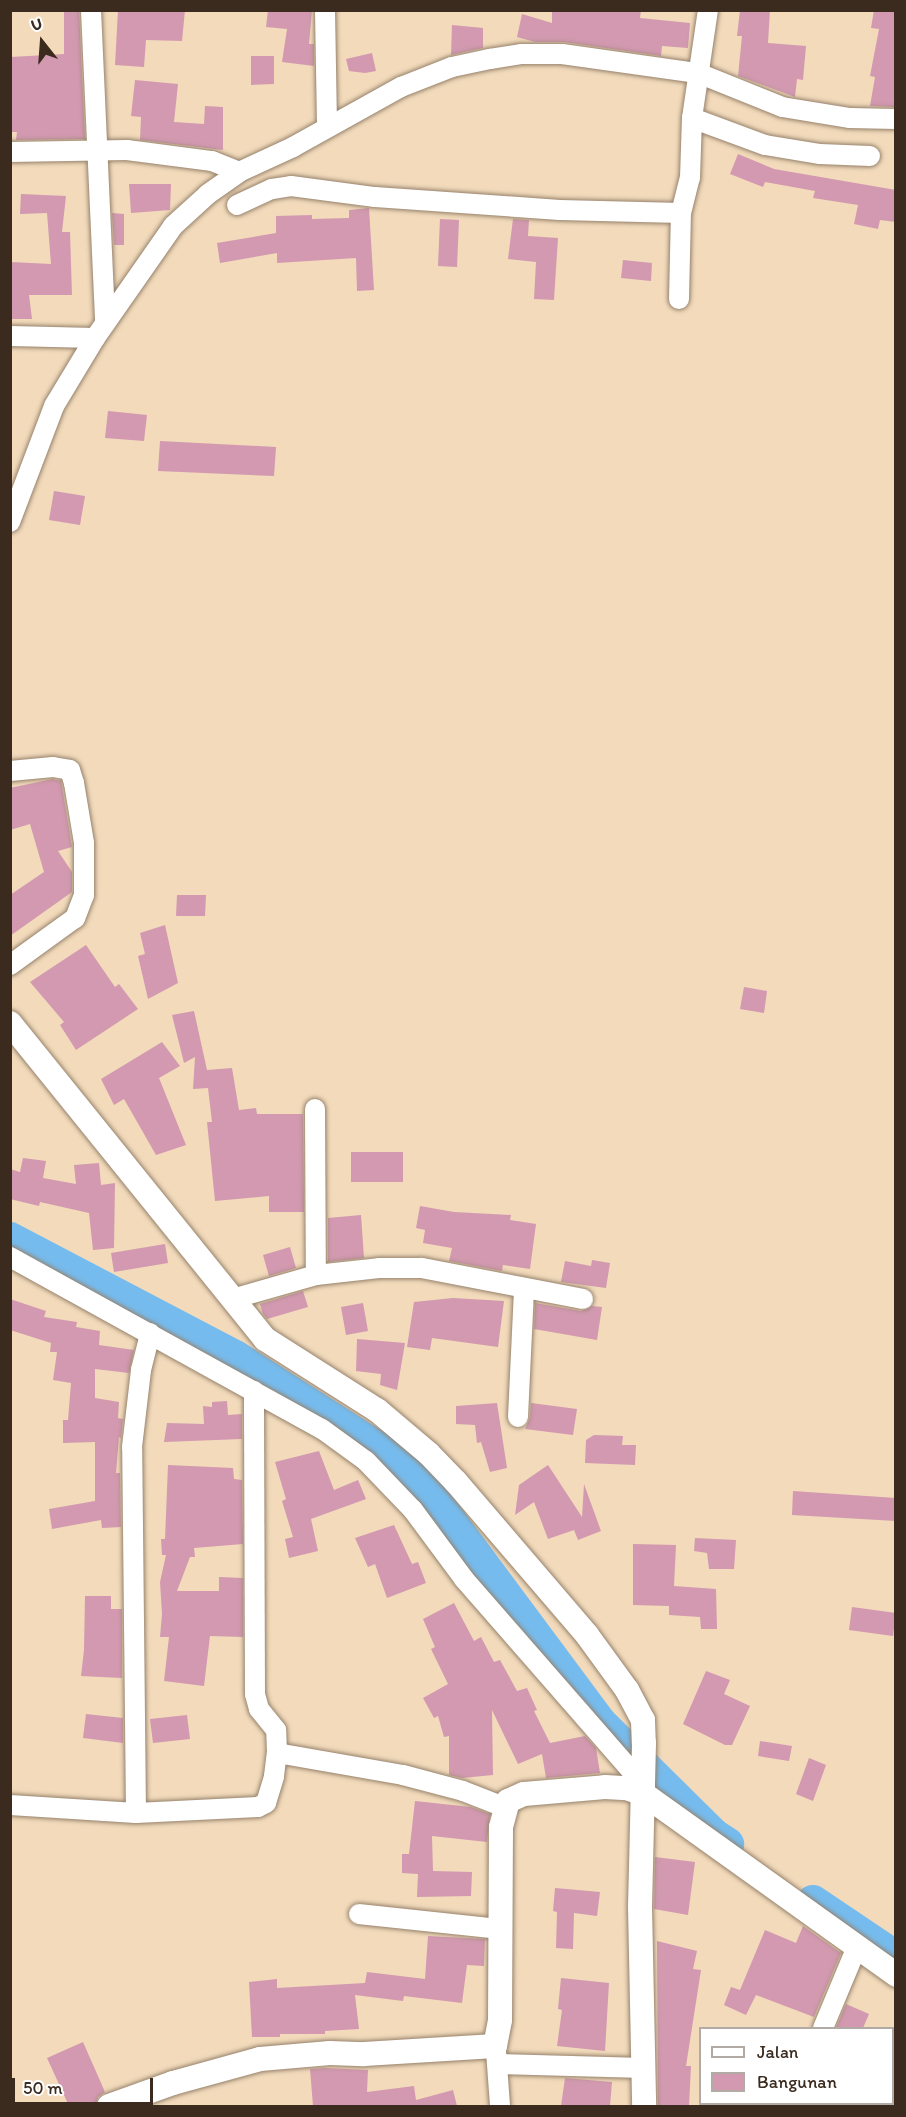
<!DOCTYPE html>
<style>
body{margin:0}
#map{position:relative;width:906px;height:2117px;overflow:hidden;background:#f2dabb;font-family:Itim,sans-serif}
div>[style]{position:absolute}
.river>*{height:34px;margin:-17px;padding:0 17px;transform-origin:17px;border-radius:17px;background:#76bbed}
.building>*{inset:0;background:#d299b0}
.roads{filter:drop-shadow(0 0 2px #96826c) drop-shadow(0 0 2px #96826c)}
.minor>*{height:20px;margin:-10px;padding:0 10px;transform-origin:10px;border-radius:10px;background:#fff}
.tertiary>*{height:24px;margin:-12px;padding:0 12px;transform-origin:12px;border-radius:12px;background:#fff}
span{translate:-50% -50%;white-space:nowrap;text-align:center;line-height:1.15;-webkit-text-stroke:5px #fff;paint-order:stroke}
.frame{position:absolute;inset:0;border:12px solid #3b2a1e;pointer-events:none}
.legend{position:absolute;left:699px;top:2027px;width:195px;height:78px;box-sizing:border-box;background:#fff;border:2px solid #b1aaa5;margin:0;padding:8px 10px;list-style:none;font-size:18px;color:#3b2a1e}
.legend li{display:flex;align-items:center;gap:12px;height:30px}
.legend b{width:30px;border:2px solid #b1aaa5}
.north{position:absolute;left:12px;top:12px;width:60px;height:60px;-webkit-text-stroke:4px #fff;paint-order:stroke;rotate:343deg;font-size:16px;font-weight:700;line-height:24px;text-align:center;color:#3b2a1e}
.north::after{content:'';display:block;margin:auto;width:21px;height:27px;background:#3b2a1e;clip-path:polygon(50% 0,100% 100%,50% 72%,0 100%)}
.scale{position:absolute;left:12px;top:2078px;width:141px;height:27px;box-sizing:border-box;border:3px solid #3b2a1e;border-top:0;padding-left:8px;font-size:18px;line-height:21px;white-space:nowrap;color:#3b2a1e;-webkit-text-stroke:4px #fff;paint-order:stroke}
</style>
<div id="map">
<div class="river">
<div style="left:10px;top:1239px;width:254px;rotate:27.7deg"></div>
<div style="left:235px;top:1357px;width:210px;rotate:32.6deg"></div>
<div style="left:412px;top:1470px;width:315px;rotate:53.4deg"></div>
<div style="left:600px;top:1723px;width:159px;rotate:44.7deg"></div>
<div style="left:713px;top:1835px;width:17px;rotate:33deg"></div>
<div style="left:813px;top:1902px;width:100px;rotate:34deg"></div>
</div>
<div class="building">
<div style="clip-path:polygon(64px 10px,79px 10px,85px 139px,16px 140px,17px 132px,10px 132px,11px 57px,64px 54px)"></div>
<div style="clip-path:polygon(118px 10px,185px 10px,182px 41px,146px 40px,144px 67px,115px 65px)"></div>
<div style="clip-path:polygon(268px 10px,312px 10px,309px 44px,314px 44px,314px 66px,282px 62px,287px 29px,266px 27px)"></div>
<div style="clip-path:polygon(552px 10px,641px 10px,640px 18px,690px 23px,688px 48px,662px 46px,661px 56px,564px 42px,535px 42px,517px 37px,522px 14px,552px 23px)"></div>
<div style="clip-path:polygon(740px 10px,770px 10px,768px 43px,806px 46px,803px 80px,797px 79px,795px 97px,738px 76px,742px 36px,737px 36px)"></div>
<div style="clip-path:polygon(874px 10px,896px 10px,894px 107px,870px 106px,875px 77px,870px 76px,879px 29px,871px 28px)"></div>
<div style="clip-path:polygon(452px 25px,483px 28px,483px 48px,451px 55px)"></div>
<div style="clip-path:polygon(372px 53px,376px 71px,365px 73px,349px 71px,346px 59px)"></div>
<div style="clip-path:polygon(251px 56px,274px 56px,274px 84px,251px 85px)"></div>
<div style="clip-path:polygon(135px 80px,178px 84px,174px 122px,204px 124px,205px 106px,223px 107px,223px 150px,140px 140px,141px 117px,131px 116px)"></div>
<div style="clip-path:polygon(738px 154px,774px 169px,896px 190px,896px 222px,880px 220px,878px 229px,854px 224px,858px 205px,813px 198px,815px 191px,765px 182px,763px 187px,730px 174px)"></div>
<div style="clip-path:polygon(129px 184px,171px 184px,170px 210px,131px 213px)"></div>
<div style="clip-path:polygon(21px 194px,66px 196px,62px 232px,70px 232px,72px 295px,29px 295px,32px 319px,10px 319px,10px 262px,51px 264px,47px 213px,20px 214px)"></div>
<div style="clip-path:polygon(369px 208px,374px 290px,357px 291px,356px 258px,277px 263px,277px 253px,220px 263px,217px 243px,276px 233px,276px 216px,312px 215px,312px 219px,349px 218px,349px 210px)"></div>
<div style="clip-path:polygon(112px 213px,124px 214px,124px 245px,114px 245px)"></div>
<div style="clip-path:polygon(440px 219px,459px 220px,457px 267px,438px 266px)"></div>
<div style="clip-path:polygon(513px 219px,529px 220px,528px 236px,558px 238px,554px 300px,534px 299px,536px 262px,508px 259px)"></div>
<div style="clip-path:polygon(623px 260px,652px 263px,651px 281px,621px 278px)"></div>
<div style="clip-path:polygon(108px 411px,147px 415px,144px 441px,105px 438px)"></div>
<div style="clip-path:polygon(160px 441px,276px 447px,274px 476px,158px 471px)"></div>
<div style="clip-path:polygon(54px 491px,85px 496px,80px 525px,49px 520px)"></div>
<div style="clip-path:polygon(52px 779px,61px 781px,62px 786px,72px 847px,58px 851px,72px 872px,72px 892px,10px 936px,10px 895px,44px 872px,30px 824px,10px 830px,10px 788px)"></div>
<div style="clip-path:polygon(177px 895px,206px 895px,205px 916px,176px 916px)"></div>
<div style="clip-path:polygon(165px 925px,178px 983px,148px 999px,138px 956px,145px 954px,140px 933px)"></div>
<div style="clip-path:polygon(86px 945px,115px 987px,119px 984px,138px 1009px,76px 1050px,60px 1025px,64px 1022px,30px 982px)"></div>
<div style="clip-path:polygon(744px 987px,767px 991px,764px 1013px,740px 1009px)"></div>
<div style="clip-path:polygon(194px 1011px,207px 1070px,232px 1068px,239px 1110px,256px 1108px,257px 1114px,303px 1114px,304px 1212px,269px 1212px,269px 1196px,215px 1201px,207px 1122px,212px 1122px,208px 1088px,193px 1089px,195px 1057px,184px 1063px,172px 1015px)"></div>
<div style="clip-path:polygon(162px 1042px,180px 1066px,159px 1078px,186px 1145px,156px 1155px,124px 1099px,114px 1105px,101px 1079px)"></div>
<div style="clip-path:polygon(351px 1152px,403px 1152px,403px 1182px,351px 1182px)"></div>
<div style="clip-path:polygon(23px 1158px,46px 1161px,43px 1178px,76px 1184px,74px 1165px,99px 1163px,101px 1185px,115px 1183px,114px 1248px,93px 1250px,89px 1213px,40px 1202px,39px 1206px,10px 1199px,10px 1169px,20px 1172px)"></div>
<div style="clip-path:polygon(420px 1206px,454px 1212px,511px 1215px,510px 1220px,536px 1224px,530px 1269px,503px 1265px,502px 1271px,449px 1261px,452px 1248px,423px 1243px,425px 1230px,416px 1228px)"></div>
<div style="clip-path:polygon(361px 1215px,364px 1258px,328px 1262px,328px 1218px)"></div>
<div style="clip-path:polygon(165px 1244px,168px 1263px,114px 1272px,111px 1253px)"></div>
<div style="clip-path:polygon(290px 1247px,296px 1268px,269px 1276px,263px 1255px)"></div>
<div style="clip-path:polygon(592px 1260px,610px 1263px,606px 1288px,561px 1282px,565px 1261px,591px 1266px)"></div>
<div style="clip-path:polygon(303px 1291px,308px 1307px,267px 1319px,263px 1314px,260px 1304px)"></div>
<div style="clip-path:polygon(453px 1298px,504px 1301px,498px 1347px,432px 1338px,430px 1350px,407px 1347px,414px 1302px)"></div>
<div style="clip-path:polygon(10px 1299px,46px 1311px,44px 1317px,77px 1322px,76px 1327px,100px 1331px,99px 1345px,134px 1350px,129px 1373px,95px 1369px,95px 1398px,119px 1402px,118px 1418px,123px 1419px,121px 1438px,119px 1437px,116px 1473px,120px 1473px,121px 1527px,102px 1528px,101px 1520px,52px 1529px,49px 1509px,95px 1501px,95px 1442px,63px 1443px,63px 1420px,68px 1420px,71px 1383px,53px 1380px,57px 1352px,50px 1352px,51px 1343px,10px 1330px)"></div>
<div style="clip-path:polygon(363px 1303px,368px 1331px,346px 1335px,341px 1307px)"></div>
<div style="clip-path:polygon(535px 1303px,581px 1311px,592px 1306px,602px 1307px,597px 1340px,534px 1329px)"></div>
<div style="clip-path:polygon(357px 1339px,405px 1343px,397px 1390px,380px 1385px,381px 1374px,356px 1371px)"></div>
<div style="clip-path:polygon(227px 1401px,228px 1415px,242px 1414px,242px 1439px,164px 1442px,167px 1423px,204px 1424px,203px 1406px,212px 1407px,212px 1402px)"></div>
<div style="clip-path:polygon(497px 1403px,507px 1468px,490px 1472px,481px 1442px,477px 1443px,475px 1425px,456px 1424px,456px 1406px)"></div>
<div style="clip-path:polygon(531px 1403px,577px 1409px,573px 1435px,525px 1429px,530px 1418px)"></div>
<div style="clip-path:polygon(594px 1435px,623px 1436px,622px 1445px,636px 1445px,635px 1465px,585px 1463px,586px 1440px)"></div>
<div style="clip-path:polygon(319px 1451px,334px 1490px,358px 1480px,366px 1499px,311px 1519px,318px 1551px,289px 1558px,285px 1539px,293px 1537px,282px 1501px,286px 1499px,275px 1462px)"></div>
<div style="clip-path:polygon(168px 1465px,233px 1468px,234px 1479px,242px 1480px,243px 1544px,194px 1548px,195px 1557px,190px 1557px,177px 1591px,219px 1591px,219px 1577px,243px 1578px,243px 1637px,210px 1636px,204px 1686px,164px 1681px,169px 1637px,160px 1637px,162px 1614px,160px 1582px,166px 1555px,162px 1555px,161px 1539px,165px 1539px)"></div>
<div style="clip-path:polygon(548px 1465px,582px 1517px,584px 1484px,601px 1531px,578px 1540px,574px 1530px,548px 1539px,534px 1502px,515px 1515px,519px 1485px)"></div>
<div style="clip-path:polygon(793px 1491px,896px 1498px,896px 1521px,792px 1515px)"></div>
<div style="clip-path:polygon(394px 1525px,412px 1564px,418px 1562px,426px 1583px,387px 1598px,375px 1564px,368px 1567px,355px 1538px)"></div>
<div style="clip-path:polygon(695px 1538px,736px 1540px,734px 1569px,709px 1569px,707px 1553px,694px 1551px)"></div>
<div style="clip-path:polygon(633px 1544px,676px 1545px,674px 1586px,716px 1589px,717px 1629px,701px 1629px,700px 1617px,669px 1615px,669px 1606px,633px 1605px)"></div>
<div style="clip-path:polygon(85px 1596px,111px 1596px,111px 1609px,122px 1609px,122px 1678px,81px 1676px,84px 1650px)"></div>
<div style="clip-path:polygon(454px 1603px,474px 1641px,481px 1637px,494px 1662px,500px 1660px,517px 1691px,527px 1688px,537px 1710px,534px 1711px,550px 1743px,585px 1736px,596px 1748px,600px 1773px,546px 1778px,542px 1754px,518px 1764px,492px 1710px,493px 1775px,462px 1778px,449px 1775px,449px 1736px,444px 1737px,438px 1716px,434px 1718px,423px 1698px,448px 1684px,431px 1649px,435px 1647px,423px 1619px)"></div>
<div style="clip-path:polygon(852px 1607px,896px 1613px,893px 1636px,849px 1630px)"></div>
<div style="clip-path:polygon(706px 1671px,730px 1680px,724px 1694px,750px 1706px,732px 1745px,725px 1745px,683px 1724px)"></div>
<div style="clip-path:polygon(86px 1714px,123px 1718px,123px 1743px,83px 1738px)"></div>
<div style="clip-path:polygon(187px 1715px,190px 1739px,153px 1743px,150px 1719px)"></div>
<div style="clip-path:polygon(760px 1741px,792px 1746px,789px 1761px,758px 1756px)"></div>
<div style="clip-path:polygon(809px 1758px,826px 1765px,813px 1801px,796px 1794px)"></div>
<div style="clip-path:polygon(415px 1801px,471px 1807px,490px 1814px,487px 1842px,432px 1836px,433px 1871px,472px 1872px,471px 1896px,417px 1897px,418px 1874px,402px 1873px,402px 1854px,409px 1854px)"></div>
<div style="clip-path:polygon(655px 1857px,695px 1862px,688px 1915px,654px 1909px)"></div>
<div style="clip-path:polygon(555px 1888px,600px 1892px,597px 1916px,574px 1913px,573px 1949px,556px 1948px,557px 1912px,553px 1911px)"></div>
<div style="clip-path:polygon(803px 1926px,841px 1953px,814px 2017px,756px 1995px,746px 2015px,724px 2005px,731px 1987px,740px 1990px,765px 1930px,796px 1943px)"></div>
<div style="clip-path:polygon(428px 1936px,485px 1939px,484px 1966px,467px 1965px,462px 2003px,404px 1996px,403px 2001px,355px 1995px,359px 2029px,325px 2031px,325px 2034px,280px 2034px,280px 2037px,252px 2037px,249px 1982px,277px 1979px,277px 1988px,365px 1983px,367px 1972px,425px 1979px)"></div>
<div style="clip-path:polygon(657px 1941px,697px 1951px,693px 1969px,701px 1970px,686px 2066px,691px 2066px,689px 2106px,658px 2106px)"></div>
<div style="clip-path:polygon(561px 1978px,609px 1983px,605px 2051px,557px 2046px,562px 2010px,558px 2009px)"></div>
<div style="clip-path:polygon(846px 2004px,869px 2014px,863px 2028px,836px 2028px)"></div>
<div style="clip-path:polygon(83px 2042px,105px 2092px,98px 2097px,95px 2106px,69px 2106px,47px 2058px)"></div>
<div style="clip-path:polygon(325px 2068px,368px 2070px,367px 2092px,414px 2086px,416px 2100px,453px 2090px,457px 2106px,313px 2106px,310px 2069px)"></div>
<div style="clip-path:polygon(565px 2078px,612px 2082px,610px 2106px,561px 2106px)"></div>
</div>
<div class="roads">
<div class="minor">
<div style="left:91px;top:10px;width:313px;rotate:87.4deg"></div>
<div style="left:325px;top:10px;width:117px;rotate:89deg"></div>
<div style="left:692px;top:118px;width:78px;rotate:20.3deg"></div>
<div style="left:765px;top:145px;width:56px;rotate:9.3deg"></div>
<div style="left:820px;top:154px;width:50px;rotate:2.3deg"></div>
<div style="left:10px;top:152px;width:117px;rotate:-1deg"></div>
<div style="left:127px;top:150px;width:86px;rotate:7.4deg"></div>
<div style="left:212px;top:161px;width:29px;rotate:22deg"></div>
<div style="left:237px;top:205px;width:38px;rotate:-25deg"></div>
<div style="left:272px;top:189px;width:19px;rotate:-9deg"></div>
<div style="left:291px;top:186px;width:85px;rotate:7.5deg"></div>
<div style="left:375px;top:197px;width:185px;rotate:4deg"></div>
<div style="left:560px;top:210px;width:121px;rotate:1.4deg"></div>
<div style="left:679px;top:299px;width:86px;rotate:-88.7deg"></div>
<div style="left:681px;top:213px;width:36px;rotate:-76deg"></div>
<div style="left:690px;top:178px;width:60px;rotate:-88.1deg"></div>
<div style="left:692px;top:118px;width:109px;rotate:-81.6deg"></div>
<div style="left:10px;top:336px;width:85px;rotate:1.3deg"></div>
<div style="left:10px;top:522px;width:124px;rotate:-69.2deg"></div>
<div style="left:54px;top:406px;width:79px;rotate:-58.9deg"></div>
<div style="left:95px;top:338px;width:136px;rotate:-55.1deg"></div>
<div style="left:173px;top:226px;width:47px;rotate:-42.4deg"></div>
<div style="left:208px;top:194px;width:38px;rotate:-35deg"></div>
<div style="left:239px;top:172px;width:60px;rotate:-24.8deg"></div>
<div style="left:293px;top:147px;width:124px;rotate:-29.1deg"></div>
<div style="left:401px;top:87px;width:55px;rotate:-21.4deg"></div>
<div style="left:452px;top:67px;width:39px;rotate:-12deg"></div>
<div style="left:490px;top:59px;width:31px;rotate:-9deg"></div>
<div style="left:521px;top:54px;width:41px"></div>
<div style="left:562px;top:54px;width:137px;rotate:8deg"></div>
<div style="left:698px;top:73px;width:91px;rotate:22deg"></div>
<div style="left:782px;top:107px;width:69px;rotate:9.2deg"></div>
<div style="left:850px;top:118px;width:46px;rotate:1.2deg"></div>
<div style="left:10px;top:771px;width:43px;rotate:-5.3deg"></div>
<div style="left:53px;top:767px;width:17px;rotate:10deg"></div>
<div style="left:70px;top:770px;width:14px;rotate:73deg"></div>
<div style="left:74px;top:783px;width:61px;rotate:80.5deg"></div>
<div style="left:84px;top:843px;width:52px;rotate:90deg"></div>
<div style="left:84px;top:895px;width:25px;rotate:111deg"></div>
<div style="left:75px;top:918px;width:80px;rotate:144.1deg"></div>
<div style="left:315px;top:1109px;width:166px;rotate:89.7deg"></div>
<div style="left:10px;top:1257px;width:356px;rotate:28.9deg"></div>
<div style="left:322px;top:1429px;width:54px;rotate:36deg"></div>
<div style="left:366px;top:1461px;width:68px;rotate:46.2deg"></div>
<div style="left:413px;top:1510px;width:86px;rotate:53.5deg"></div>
<div style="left:464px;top:1579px;width:274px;rotate:48.9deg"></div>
<div style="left:232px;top:1299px;width:87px;rotate:-15.9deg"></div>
<div style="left:316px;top:1275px;width:63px;rotate:-6.3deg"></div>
<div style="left:379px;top:1268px;width:43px"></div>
<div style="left:422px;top:1268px;width:164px;rotate:10.9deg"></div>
<div style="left:518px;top:1417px;width:129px;rotate:-87.3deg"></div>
<div style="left:277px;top:1753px;width:128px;rotate:9.9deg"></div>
<div style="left:403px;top:1775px;width:62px;rotate:14.9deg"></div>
<div style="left:463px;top:1791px;width:44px;rotate:21.3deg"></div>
<div style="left:10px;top:1805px;width:126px;rotate:3.6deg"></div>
<div style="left:136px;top:1813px;width:122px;rotate:-2.8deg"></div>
<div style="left:258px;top:1807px;width:9px;rotate:-27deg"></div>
<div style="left:266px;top:1803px;width:28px;rotate:-73deg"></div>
<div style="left:274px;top:1776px;width:23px;rotate:-83deg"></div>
<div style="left:277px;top:1753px;width:23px;rotate:-92deg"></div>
<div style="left:276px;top:1730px;width:27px;rotate:-129deg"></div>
<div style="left:259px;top:1709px;width:16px;rotate:-105deg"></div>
<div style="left:255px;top:1694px;width:303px;rotate:-90.2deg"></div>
<div style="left:136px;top:1813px;width:366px;rotate:-90.6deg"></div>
<div style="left:132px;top:1447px;width:78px;rotate:-83.3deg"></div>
<div style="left:141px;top:1370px;width:38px;rotate:-76deg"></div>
<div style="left:359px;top:1914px;width:142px;rotate:6.1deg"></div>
<div style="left:823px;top:2028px;width:86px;rotate:-67.3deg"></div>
<div style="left:496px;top:2051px;width:55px;rotate:85.8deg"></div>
<div style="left:498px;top:2064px;width:146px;rotate:1.6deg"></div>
<div style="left:799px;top:2106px;width:2px;rotate:-90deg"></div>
</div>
<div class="tertiary">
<div style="left:10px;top:1023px;width:406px;rotate:51.1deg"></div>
<div style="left:265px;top:1339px;width:133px;rotate:32.4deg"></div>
<div style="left:377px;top:1410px;width:68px;rotate:40.2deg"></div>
<div style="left:429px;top:1454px;width:39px;rotate:46deg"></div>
<div style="left:456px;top:1482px;width:201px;rotate:49.4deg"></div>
<div style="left:587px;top:1635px;width:68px;rotate:54deg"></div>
<div style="left:627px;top:1690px;width:34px;rotate:62deg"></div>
<div style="left:643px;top:1720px;width:23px;rotate:88deg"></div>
<div style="left:644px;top:1743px;width:164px;rotate:91.4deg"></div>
<div style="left:640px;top:1907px;width:199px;rotate:88.8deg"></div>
<div style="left:109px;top:2106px;width:68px;rotate:-19.8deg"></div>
<div style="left:173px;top:2083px;width:90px;rotate:-15.4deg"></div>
<div style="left:260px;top:2059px;width:70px;rotate:-4.9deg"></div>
<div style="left:330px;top:2053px;width:34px;rotate:2deg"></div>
<div style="left:364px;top:2054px;width:131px;rotate:-3.5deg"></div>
<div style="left:495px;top:2046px;width:26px;rotate:-79deg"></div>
<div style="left:500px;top:2020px;width:193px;rotate:-89.7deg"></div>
<div style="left:501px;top:1827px;width:27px;rotate:-75deg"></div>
<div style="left:508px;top:1801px;width:17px;rotate:-24deg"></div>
<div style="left:524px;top:1794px;width:81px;rotate:-4.9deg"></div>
<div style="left:605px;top:1787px;width:22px;rotate:3deg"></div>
<div style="left:627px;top:1788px;width:19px;rotate:21deg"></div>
<div style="left:645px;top:1795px;width:309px;rotate:35.6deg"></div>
</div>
</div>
<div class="frame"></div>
<ul class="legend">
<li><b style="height:8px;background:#fff"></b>Jalan</li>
<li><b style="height:16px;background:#d299b0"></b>Bangunan</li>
</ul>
<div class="north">U</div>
<div class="scale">50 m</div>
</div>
